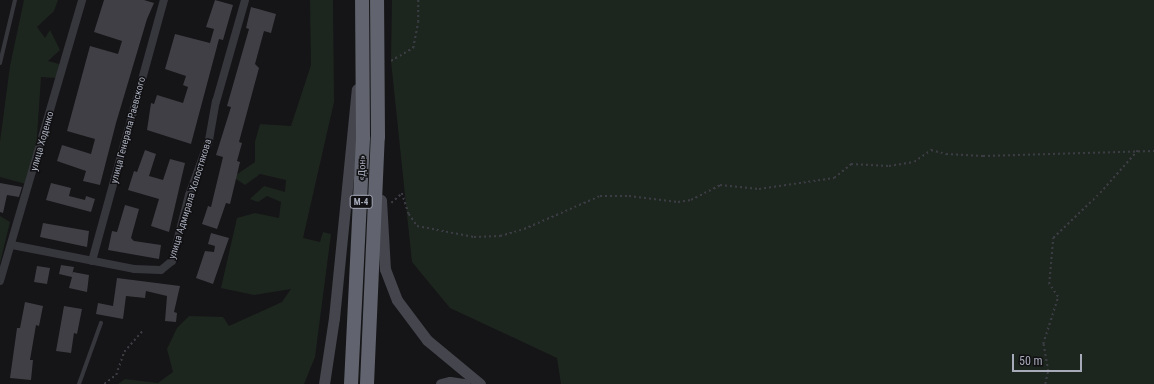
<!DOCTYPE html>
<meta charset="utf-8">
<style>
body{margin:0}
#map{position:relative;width:1154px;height:384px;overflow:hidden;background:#151517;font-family:"Roboto Condensed",sans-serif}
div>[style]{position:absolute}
.green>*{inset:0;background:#1d261e}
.building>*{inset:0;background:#3f3f45}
.path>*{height:1.5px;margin-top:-0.75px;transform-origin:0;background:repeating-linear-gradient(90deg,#3c3d44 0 2px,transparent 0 5px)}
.lane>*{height:4px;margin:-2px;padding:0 2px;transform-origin:2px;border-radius:2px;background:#36363d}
.street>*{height:8px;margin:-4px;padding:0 4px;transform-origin:4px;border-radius:4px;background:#36363d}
.secondary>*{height:11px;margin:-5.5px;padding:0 5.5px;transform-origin:5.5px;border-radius:5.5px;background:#44454d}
.highway>*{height:14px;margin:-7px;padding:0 7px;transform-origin:7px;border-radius:7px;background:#61646e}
span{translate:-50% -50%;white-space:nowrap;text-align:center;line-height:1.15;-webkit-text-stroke:3px #101012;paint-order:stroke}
.shield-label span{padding:1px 3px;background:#101012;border:1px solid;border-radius:3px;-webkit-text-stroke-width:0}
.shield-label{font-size:9px;color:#a6aab9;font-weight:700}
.street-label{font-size:10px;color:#a6aab9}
.scale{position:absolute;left:1012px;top:354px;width:70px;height:18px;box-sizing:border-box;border:2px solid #a6aab9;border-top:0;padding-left:5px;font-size:12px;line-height:14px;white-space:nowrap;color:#a6aab9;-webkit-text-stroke:3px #101012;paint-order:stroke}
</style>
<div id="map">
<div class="green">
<div style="clip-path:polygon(24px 0,58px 0,54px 11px,37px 27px,45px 38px,50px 30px,60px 50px,48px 61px,59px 64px,57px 78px,41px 77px,36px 151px,26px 184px,0 177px,0 142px,10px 66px)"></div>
<div style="clip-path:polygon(310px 0,333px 0,334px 102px,303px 238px,320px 242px,323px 232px,331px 234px,315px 357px,304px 384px,118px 384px,125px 379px,158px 383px,173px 372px,167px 349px,177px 328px,189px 316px,223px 317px,229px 326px,282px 302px,291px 289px,254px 295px,221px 288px,237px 218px,255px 213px,279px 218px,281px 202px,267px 196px,258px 202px,250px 199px,264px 186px,285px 192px,286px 180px,260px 174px,245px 185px,233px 177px,255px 162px,255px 142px,260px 124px,291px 126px,311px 65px)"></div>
<div style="clip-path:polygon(392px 0,1154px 0,1154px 384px,561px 384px,557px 358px,450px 308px,412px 262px,391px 61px)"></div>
<div style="clip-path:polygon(0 216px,10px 222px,0 263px)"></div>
</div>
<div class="building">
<div style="clip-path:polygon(104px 0,144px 0,154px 3px,147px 19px,116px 123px,100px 185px,83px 181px,86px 171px,57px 161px,62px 145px,91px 154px,95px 139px,67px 131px,90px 46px,118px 54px,122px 41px,94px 32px)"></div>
<div style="clip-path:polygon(215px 0,233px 5px,223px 40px,219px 39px,191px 144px,147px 130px,151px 103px,154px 104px,157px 95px,183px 103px,188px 87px,183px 85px,186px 76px,165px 69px,175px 34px,210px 43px,214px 29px,206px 27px)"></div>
<div style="clip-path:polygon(251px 7px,276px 14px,271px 33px,264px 31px,255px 64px,259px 68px,239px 142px,242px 143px,237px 161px,240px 162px,230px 204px,226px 203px,217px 229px,202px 224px,208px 206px,211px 207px,223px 157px,216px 155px,231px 107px,227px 106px,249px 29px,246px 28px)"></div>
<div style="clip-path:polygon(145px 150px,156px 154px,149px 176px,163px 180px,170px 159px,185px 163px,169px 232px,151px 226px,159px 199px,128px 190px,134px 171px,137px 172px)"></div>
<div style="clip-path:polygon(0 183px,22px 187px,19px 197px,7px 195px,3px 213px,0 212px)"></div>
<div style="clip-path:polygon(51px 183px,71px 188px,69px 196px,85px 200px,86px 196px,95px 199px,91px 212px,46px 200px)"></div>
<div style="clip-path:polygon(125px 205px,139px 209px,131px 238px,134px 241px,161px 245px,159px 259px,108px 250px,112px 231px,117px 232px)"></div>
<div style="clip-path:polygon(43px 223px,89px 231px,87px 247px,40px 237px)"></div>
<div style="clip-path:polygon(211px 233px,229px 238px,213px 284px,196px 278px,205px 251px,214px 252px,215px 246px,208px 244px)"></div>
<div style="clip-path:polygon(61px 265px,74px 267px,72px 275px,73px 272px,89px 275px,87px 292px,69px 288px,72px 277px,59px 274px)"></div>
<div style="clip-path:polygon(37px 266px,50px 268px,47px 284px,34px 282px)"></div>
<div style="clip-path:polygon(117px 278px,180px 286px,174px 312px,177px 313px,176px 322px,165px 321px,167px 296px,146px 291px,145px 298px,126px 296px,123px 319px,96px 314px,98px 303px,113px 306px)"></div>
<div style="clip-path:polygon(25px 302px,43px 306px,39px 326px,36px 325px,30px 360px,33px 360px,31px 380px,10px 378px,17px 328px,20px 328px)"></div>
<div style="clip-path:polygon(64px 306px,82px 309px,77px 334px,74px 333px,71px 353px,56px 351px)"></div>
</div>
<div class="path">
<div style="left:391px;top:61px;width:26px;rotate:-31deg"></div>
<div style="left:413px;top:48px;width:26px;rotate:-79deg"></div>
<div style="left:418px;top:22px;width:22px;rotate:-90deg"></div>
<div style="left:391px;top:203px;width:15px;rotate:-42deg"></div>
<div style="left:402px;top:193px;width:22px;rotate:72deg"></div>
<div style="left:409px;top:214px;width:14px;rotate:56deg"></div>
<div style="left:417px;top:226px;width:58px;rotate:10.9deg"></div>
<div style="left:474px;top:237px;width:26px;rotate:-2deg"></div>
<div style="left:500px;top:236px;width:25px;rotate:-16deg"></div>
<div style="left:524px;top:229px;width:83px;rotate:-23.5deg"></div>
<div style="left:600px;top:196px;width:29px"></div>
<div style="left:629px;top:196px;width:49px;rotate:7deg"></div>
<div style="left:678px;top:202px;width:13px;rotate:-9deg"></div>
<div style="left:691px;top:200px;width:33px;rotate:-27deg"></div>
<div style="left:720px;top:185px;width:39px;rotate:6deg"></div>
<div style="left:759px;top:189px;width:76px;rotate:-8.3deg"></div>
<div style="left:834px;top:178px;width:22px;rotate:-39deg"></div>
<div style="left:851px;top:164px;width:38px;rotate:3deg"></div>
<div style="left:889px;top:166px;width:25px;rotate:-9deg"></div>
<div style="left:914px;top:162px;width:21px;rotate:-35deg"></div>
<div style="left:931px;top:150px;width:16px;rotate:15deg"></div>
<div style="left:946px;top:154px;width:37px;rotate:3deg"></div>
<div style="left:983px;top:156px;width:171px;rotate:-1.7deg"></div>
<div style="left:104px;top:384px;width:15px;rotate:-37deg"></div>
<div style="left:116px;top:375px;width:24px;rotate:-71deg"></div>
<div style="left:124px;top:352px;width:28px;rotate:-49deg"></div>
<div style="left:1045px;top:384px;width:13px;rotate:-77deg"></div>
<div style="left:1048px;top:371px;width:27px;rotate:-100deg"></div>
<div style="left:1043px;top:344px;width:49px;rotate:-72.3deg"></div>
<div style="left:1058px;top:297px;width:16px;rotate:-125deg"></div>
<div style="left:1049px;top:284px;width:46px;rotate:-85deg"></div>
<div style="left:1053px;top:238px;width:65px;rotate:-43.8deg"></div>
<div style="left:1100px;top:193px;width:57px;rotate:-48.5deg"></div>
</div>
<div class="lane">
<div style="left:0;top:63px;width:65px;rotate:-76.6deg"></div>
<div style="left:79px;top:384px;width:65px;rotate:-70.2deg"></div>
</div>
<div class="street">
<div style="left:12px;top:245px;width:124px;rotate:11.1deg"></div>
<div style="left:134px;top:269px;width:27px;rotate:2deg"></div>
<div style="left:161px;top:270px;width:14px;rotate:-39deg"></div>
<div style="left:172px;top:261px;width:68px;rotate:-75.6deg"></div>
<div style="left:189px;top:195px;width:59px;rotate:-70deg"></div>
<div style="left:209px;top:140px;width:39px;rotate:-80deg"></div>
<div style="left:216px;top:102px;width:106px;rotate:-74.1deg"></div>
<div style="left:92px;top:261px;width:271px;rotate:-74.6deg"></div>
<div style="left:0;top:281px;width:293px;rotate:-73.7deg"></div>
</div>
<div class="secondary">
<div style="left:381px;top:200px;width:69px;rotate:86.7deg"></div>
<div style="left:385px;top:269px;width:33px;rotate:69deg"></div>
<div style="left:397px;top:300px;width:50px;rotate:53.1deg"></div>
<div style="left:427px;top:340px;width:69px;rotate:39.7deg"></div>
<div style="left:324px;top:384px;width:67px;rotate:-81.4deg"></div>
<div style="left:334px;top:318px;width:230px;rotate:-84.3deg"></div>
<div style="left:441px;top:384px;width:9px;rotate:-13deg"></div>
<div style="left:450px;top:382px;width:15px;rotate:8deg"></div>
</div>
<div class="highway">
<div style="left:351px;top:384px;width:247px;rotate:-87.2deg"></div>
<div style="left:363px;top:137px;width:137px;rotate:-90.4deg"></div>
<div style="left:367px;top:384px;width:247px;rotate:-87.5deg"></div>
<div style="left:378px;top:137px;width:137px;rotate:-90.4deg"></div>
</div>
<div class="shield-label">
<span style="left:361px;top:202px">М-4</span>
</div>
<div class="street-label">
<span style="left:128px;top:130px;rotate:-75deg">улица Генерала Раевского</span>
<span style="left:42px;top:141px;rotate:-74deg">улица Ходенко</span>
<span style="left:362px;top:168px;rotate:-88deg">«Дон»</span>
<span style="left:190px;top:199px;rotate:-73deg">улица Адмирала Холостякова</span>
</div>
<div class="scale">50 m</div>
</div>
